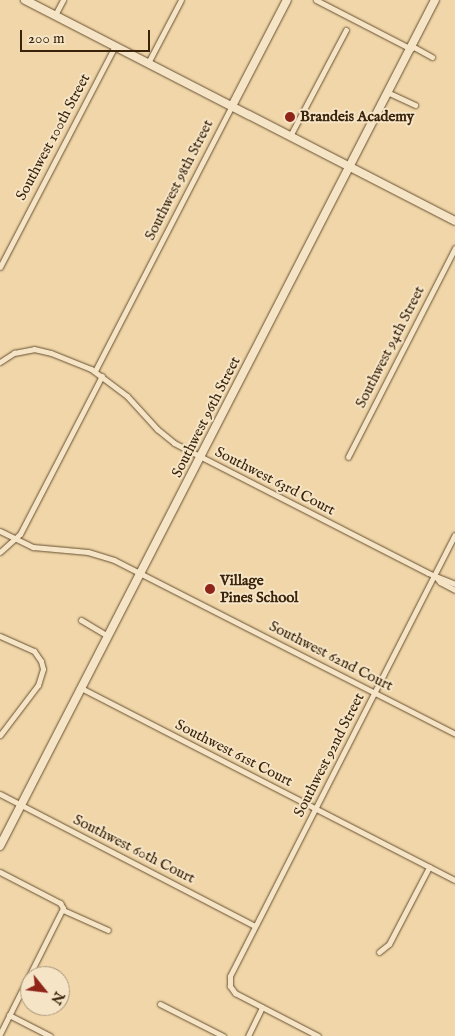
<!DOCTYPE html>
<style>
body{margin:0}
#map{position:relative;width:455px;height:1036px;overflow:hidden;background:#f0d6a8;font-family:"IM FELL English",serif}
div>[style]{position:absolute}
.roads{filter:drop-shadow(0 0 1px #675032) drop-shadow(0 0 1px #675032)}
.street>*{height:5px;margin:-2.5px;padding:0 2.5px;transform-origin:2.5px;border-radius:2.5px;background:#f5e4c6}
.secondary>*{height:8px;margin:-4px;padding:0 4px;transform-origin:4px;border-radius:4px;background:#f5e4c6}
.dots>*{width:14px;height:14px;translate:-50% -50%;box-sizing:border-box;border:2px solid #f5e4c6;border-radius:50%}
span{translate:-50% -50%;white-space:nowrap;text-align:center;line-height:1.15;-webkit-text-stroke:4px #f5e4c6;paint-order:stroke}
.poi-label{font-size:15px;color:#39230b;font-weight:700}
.left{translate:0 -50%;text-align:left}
.street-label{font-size:15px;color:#39230b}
.north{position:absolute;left:20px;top:966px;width:50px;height:50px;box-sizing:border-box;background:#f5e4c6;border:1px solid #aa977b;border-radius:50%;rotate:119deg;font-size:14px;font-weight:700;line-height:20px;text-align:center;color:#39230b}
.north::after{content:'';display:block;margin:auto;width:18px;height:22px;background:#8f2418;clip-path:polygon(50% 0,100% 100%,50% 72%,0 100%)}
.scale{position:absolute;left:20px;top:30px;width:130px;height:22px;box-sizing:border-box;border:2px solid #39230b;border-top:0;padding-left:6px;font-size:15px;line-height:18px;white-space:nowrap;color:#39230b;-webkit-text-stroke:4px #f5e4c6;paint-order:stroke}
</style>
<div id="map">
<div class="roads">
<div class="street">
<div style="left:316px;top:0;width:107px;rotate:27.3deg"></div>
<div style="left:55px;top:15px;width:17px;rotate:-62deg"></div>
<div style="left:412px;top:46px;width:23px;rotate:29deg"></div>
<div style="left:148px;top:63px;width:71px;rotate:-62.4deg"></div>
<div style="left:387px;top:92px;width:31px;rotate:25deg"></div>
<div style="left:290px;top:136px;width:120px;rotate:-62.2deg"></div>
<div style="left:0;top:267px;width:249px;rotate:-62.5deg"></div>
<div style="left:0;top:362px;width:17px;rotate:-33deg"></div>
<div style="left:14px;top:353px;width:20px;rotate:-11deg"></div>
<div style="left:34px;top:349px;width:17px;rotate:13deg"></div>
<div style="left:51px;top:353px;width:43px;rotate:21.8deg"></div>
<div style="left:91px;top:369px;width:45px;rotate:36.9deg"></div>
<div style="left:127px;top:396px;width:45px;rotate:47.7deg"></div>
<div style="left:157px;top:429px;width:22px;rotate:39deg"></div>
<div style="left:174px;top:443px;width:285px;rotate:27.1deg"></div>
<div style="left:428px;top:573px;width:29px;rotate:22deg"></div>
<div style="left:95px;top:371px;width:298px;rotate:-62.7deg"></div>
<div style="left:348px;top:457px;width:235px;rotate:-62.9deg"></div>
<div style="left:0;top:531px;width:37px;rotate:26deg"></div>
<div style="left:33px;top:547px;width:55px;rotate:5.2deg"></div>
<div style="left:88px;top:552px;width:27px;rotate:17deg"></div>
<div style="left:114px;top:560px;width:383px;rotate:27deg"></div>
<div style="left:0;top:552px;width:27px;rotate:-42deg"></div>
<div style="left:20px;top:534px;width:178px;rotate:-62.6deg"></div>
<div style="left:435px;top:576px;width:8px;rotate:50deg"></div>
<div style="left:440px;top:582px;width:17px;rotate:28deg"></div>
<div style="left:81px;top:620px;width:31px;rotate:31deg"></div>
<div style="left:0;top:636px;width:37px;rotate:24deg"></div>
<div style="left:34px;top:651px;width:12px;rotate:55deg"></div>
<div style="left:41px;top:661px;width:8px;rotate:76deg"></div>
<div style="left:43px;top:669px;width:17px;rotate:107deg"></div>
<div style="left:38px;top:685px;width:63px;rotate:127.2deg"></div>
<div style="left:81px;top:688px;width:420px;rotate:27.2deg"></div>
<div style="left:0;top:794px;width:287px;rotate:27.4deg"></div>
<div style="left:0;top:872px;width:68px;rotate:27.3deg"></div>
<div style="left:60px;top:903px;width:6px;rotate:59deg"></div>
<div style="left:63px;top:908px;width:141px;rotate:116.6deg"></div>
<div style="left:63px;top:910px;width:49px;rotate:24deg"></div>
<div style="left:379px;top:952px;width:13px;rotate:-39deg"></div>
<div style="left:389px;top:944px;width:87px;rotate:-62.5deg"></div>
<div style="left:160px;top:1004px;width:71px;rotate:26.9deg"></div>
<div style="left:9px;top:1015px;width:46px;rotate:27.1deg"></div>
<div style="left:248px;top:1036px;width:32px;rotate:-64deg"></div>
<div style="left:318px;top:1036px;width:93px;rotate:-152.6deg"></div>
<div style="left:235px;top:993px;width:9px;rotate:-126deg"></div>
<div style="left:230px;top:986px;width:10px;rotate:-90deg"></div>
<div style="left:230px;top:976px;width:495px;rotate:-63deg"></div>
</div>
<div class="secondary">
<div style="left:25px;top:0;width:483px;rotate:27.2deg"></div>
<div style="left:232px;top:106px;width:119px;rotate:-62.6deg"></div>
<div style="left:0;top:846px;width:951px;rotate:-62.79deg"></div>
</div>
</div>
<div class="dots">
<div style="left:290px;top:117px;background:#8f2418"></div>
<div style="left:210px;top:589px;background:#8f2418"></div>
</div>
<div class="poi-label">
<span class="left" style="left:300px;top:117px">Brandeis Academy</span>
<span class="left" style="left:220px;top:589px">Village<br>Pines School</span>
</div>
<div class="street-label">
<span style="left:53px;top:137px;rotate:-62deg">Southwest 100th Street</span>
<span style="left:179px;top:180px;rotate:-63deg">Southwest 98th Street</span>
<span style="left:390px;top:347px;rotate:-63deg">Southwest 94th Street</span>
<span style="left:206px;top:417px;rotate:-63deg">Southwest 96th Street</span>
<span style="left:275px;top:481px;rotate:27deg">Southwest 63rd Court</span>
<span style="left:331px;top:656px;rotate:27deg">Southwest 62nd Court</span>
<span style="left:234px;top:753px;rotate:27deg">Southwest 61st Court</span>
<span style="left:329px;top:755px;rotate:-63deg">Southwest 92nd Street</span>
<span style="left:134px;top:849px;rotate:27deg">Southwest 60th Court</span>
</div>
<div class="north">N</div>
<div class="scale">200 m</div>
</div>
